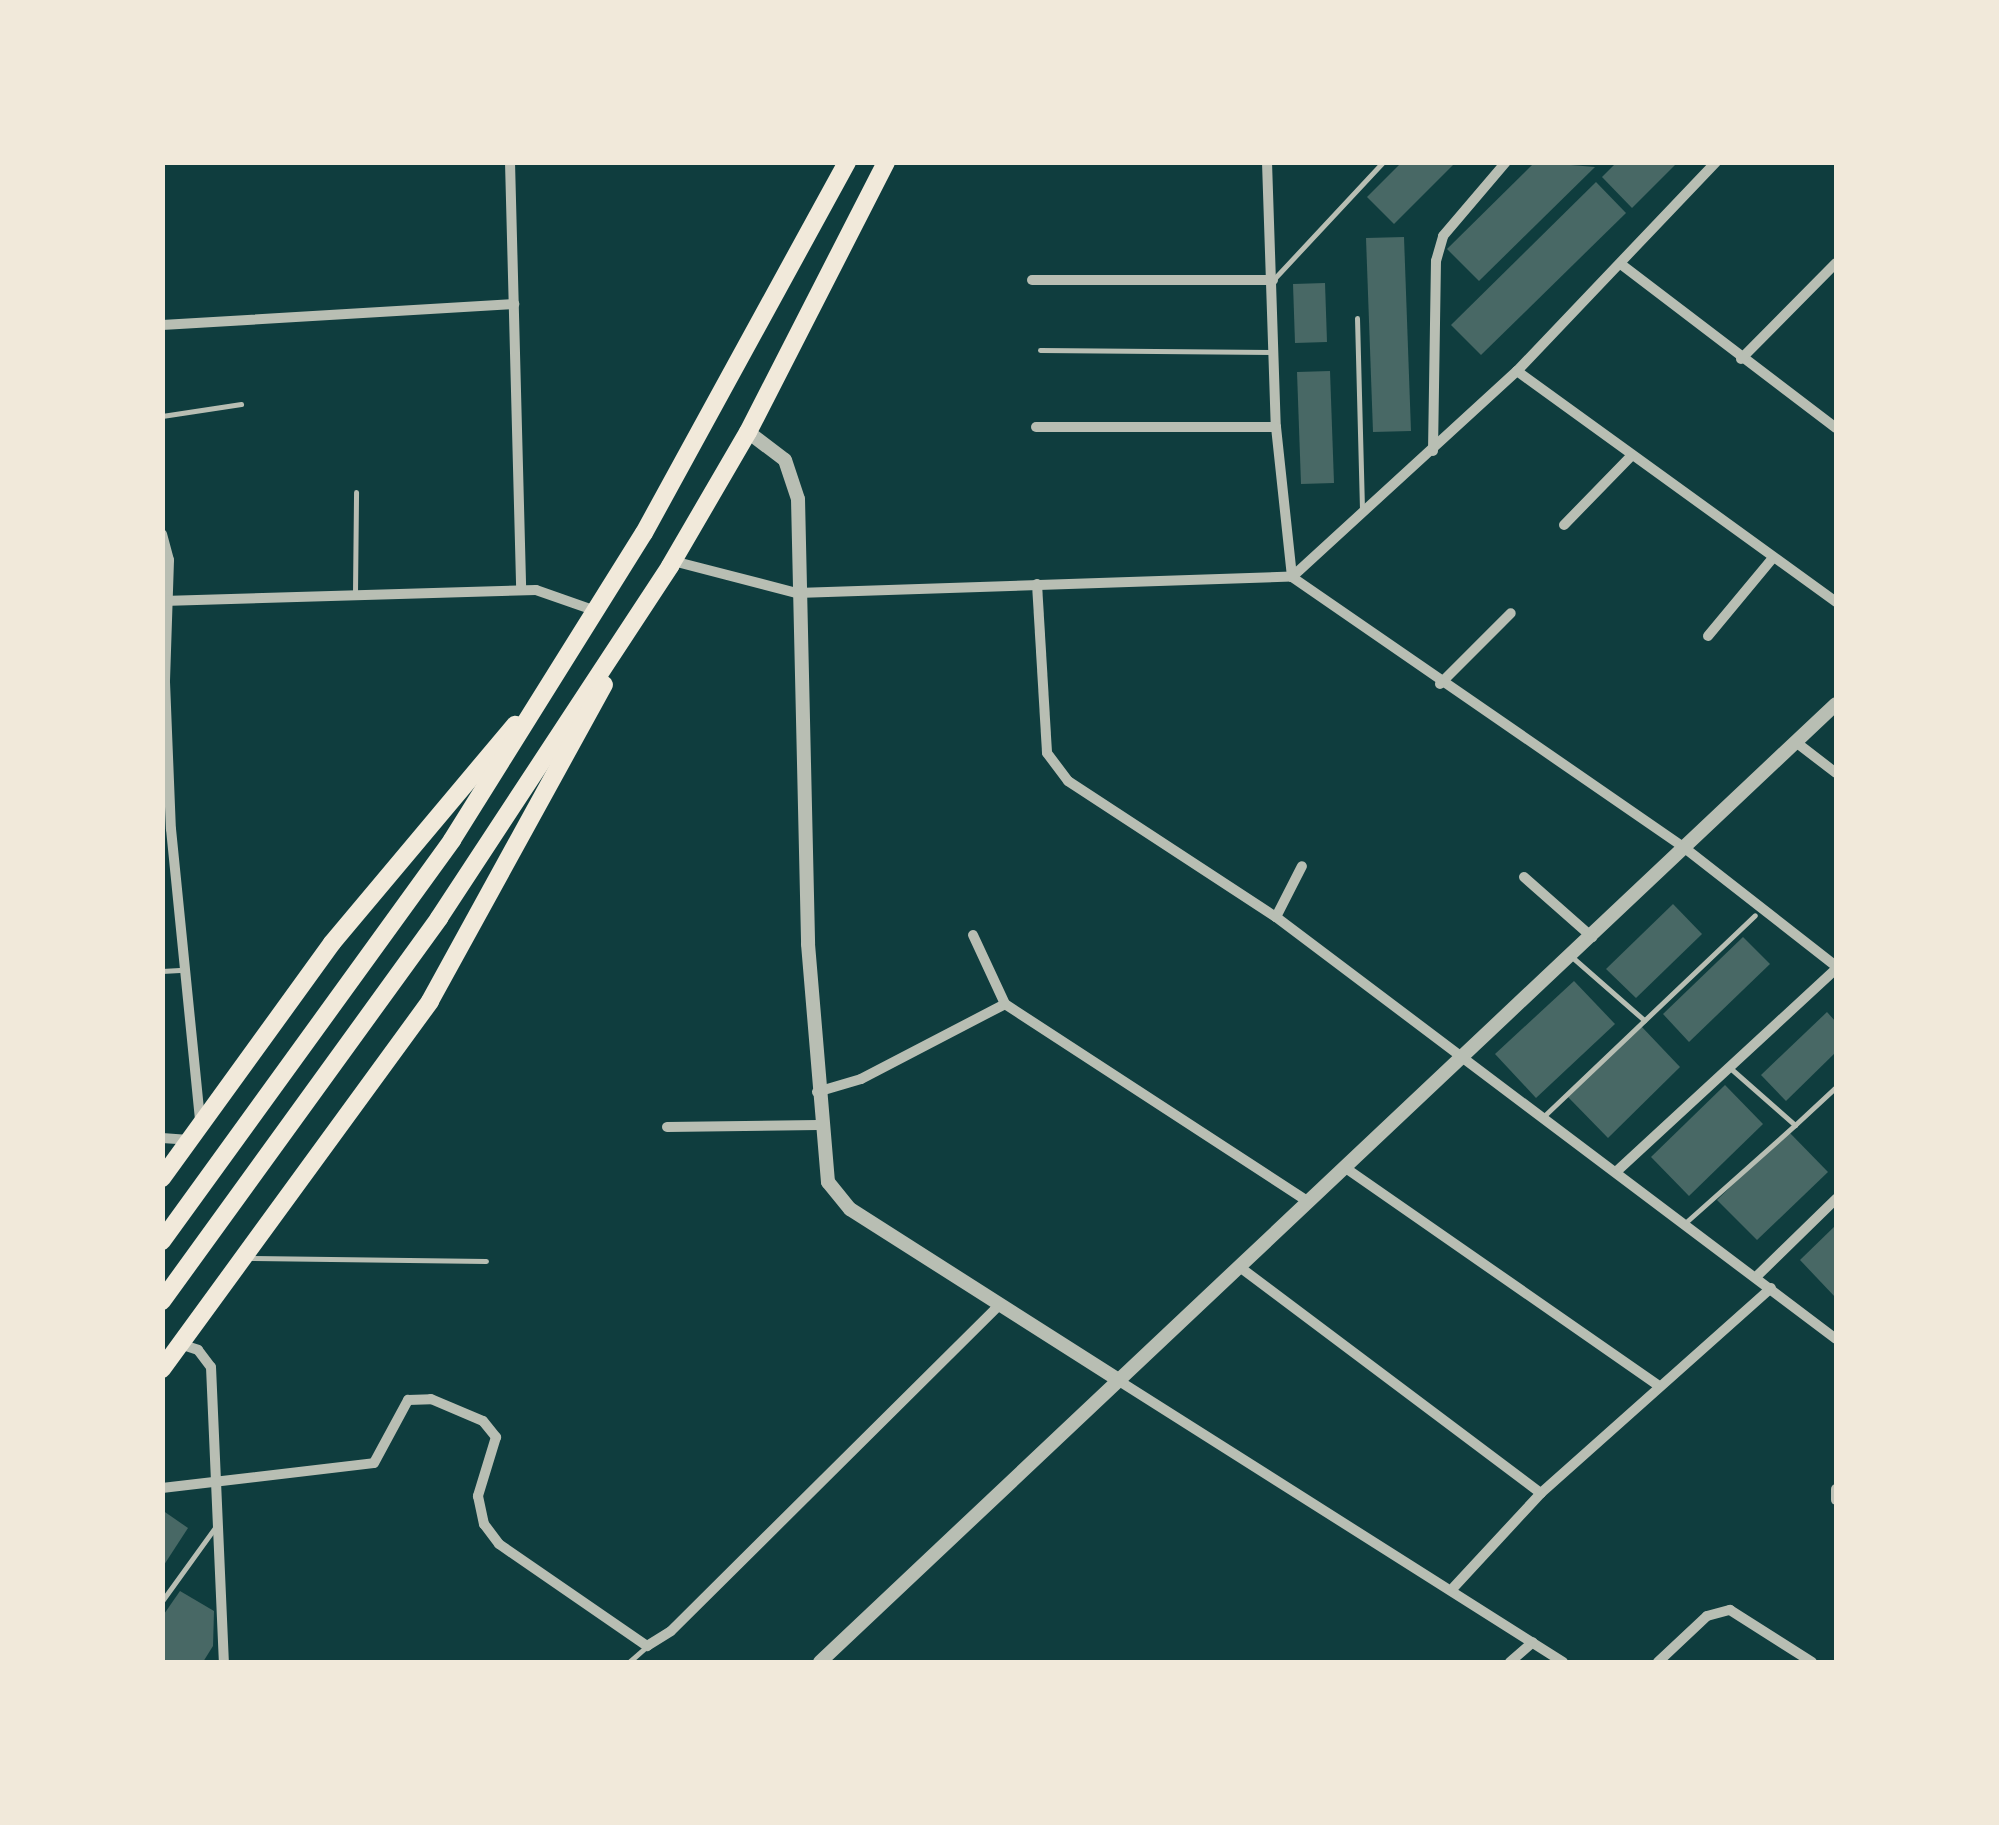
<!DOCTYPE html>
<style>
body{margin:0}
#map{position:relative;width:1999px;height:1825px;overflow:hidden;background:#0f3d3e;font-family:Arial,sans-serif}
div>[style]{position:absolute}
.building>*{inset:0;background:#486865}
.service>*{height:5px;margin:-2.5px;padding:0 2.5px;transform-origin:2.5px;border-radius:2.5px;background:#b8beb3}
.minor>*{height:10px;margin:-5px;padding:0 5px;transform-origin:5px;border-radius:5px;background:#b8beb3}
.tertiary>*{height:14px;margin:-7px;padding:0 7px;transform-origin:7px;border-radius:7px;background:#b8beb3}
.trunk>*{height:18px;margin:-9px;padding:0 9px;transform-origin:9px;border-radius:9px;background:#f1e9da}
span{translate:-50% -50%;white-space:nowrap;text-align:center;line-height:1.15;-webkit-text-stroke:10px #f1e9da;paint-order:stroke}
.frame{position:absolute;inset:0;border:165px solid #f1e9da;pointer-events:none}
</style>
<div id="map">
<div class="building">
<div style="clip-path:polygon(1402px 162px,1456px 162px,1394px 224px,1367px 197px)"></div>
<div style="clip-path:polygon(1535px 162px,1595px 167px,1479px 281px,1447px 249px)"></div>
<div style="clip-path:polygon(1617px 162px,1678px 162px,1632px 208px,1602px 177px)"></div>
<div style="clip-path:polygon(1596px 182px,1626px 213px,1481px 355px,1451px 325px)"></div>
<div style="clip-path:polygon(1404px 237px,1411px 431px,1373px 432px,1366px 238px)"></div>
<div style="clip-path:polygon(1325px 283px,1327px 342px,1295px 343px,1293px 284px)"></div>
<div style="clip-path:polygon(1330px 371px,1334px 483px,1301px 484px,1297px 372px)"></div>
<div style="clip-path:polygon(1673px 904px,1702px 934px,1636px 998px,1606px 969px)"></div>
<div style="clip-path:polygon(1743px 937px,1770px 964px,1689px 1042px,1663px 1014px)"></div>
<div style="clip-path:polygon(1574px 981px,1615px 1024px,1536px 1098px,1495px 1054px)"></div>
<div style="clip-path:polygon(1827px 1012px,1836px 1022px,1836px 1052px,1786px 1101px,1761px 1075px)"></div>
<div style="clip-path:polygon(1641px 1026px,1680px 1067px,1608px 1138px,1568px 1097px)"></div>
<div style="clip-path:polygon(1725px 1085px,1763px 1124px,1689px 1196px,1651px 1157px)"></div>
<div style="clip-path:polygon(1788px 1131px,1828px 1172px,1757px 1240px,1717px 1200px)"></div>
<div style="clip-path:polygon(1836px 1225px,1836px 1298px,1800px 1260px)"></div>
<div style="clip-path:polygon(162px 1510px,188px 1528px,162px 1568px)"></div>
<div style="clip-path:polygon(180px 1591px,214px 1611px,213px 1646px,203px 1662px,162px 1662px,162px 1617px)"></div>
</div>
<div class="service">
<div style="left:1273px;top:280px;width:161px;rotate:-47deg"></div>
<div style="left:1357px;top:318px;width:192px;rotate:88.5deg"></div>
<div style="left:1040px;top:350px;width:232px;rotate:0.5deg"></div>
<div style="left:162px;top:416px;width:80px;rotate:-8.6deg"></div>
<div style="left:355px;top:593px;width:101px;rotate:-89.4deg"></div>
<div style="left:1572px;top:957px;width:96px;rotate:41.2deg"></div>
<div style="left:162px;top:971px;width:22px;rotate:-3deg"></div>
<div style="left:1729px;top:1067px;width:88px;rotate:41.3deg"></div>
<div style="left:1795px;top:1125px;width:56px;rotate:-42.8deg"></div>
<div style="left:1544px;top:1116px;width:291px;rotate:-43.6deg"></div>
<div style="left:1685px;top:1223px;width:147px;rotate:-41.7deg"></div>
<div style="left:248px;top:1258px;width:238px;rotate:0.7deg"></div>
<div style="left:162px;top:1601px;width:92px;rotate:-54.2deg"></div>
<div style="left:629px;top:1662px;width:21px;rotate:-41deg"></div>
</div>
<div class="minor">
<div style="left:510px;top:162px;width:428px;rotate:88.5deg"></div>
<div style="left:1267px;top:162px;width:265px;rotate:88.1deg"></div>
<div style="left:1276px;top:427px;width:151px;rotate:83.9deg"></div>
<div style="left:1622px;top:265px;width:269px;rotate:37.3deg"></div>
<div style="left:1032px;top:280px;width:241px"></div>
<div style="left:162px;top:325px;width:353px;rotate:-3.4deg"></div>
<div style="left:1741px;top:359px;width:135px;rotate:-45.3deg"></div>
<div style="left:1517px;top:371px;width:394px;rotate:35.9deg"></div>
<div style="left:1036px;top:427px;width:240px"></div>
<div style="left:1433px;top:451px;width:190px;rotate:-89.1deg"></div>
<div style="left:1436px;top:261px;width:26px;rotate:-74deg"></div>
<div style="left:1443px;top:236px;width:97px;rotate:-49.6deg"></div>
<div style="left:1564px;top:525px;width:96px;rotate:-45.8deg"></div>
<div style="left:162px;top:534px;width:27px;rotate:75deg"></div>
<div style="left:169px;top:560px;width:122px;rotate:91.9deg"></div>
<div style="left:165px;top:682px;width:147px;rotate:87.7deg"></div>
<div style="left:171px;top:829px;width:294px;rotate:84.3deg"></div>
<div style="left:673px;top:561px;width:128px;rotate:14.5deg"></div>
<div style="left:797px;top:593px;width:495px;rotate:-1.9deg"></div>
<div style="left:1292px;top:577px;width:479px;rotate:34.6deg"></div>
<div style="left:1686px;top:849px;width:190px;rotate:38deg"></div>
<div style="left:1292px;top:577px;width:305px;rotate:-42.5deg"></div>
<div style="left:1517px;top:371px;width:289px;rotate:-46.4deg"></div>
<div style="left:1037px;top:584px;width:169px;rotate:86.6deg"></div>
<div style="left:1047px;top:753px;width:35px;rotate:53deg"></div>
<div style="left:1068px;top:781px;width:249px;rotate:33.2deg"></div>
<div style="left:1276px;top:917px;width:701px;rotate:37deg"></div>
<div style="left:163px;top:601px;width:373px;rotate:-1.7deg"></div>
<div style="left:536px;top:590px;width:64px;rotate:19.3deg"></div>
<div style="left:1708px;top:636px;width:99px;rotate:-50.3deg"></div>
<div style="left:1440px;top:684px;width:100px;rotate:-45deg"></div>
<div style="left:1797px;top:743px;width:49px;rotate:37.6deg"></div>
<div style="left:1524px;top:877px;width:91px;rotate:41.4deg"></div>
<div style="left:1276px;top:917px;width:57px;rotate:-63deg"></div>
<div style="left:973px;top:935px;width:76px;rotate:65.1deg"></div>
<div style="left:1005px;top:1004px;width:363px;rotate:33.1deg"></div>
<div style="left:817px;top:1092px;width:46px;rotate:-16.5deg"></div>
<div style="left:861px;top:1079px;width:162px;rotate:-27.5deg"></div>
<div style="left:667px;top:1127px;width:151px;rotate:-0.8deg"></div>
<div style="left:162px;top:1138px;width:27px;rotate:4deg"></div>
<div style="left:1347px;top:1169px;width:379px;rotate:34.8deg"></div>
<div style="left:1617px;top:1171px;width:298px;rotate:-42.7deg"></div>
<div style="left:1241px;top:1268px;width:375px;rotate:36.9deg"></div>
<div style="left:1756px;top:1277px;width:112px;rotate:-44.3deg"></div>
<div style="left:180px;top:1344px;width:19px;rotate:18deg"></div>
<div style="left:198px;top:1350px;width:21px;rotate:53deg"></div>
<div style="left:211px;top:1367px;width:295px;rotate:87.5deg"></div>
<div style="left:1116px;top:1379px;width:529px;rotate:32.34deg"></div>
<div style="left:162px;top:1488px;width:213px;rotate:-6.7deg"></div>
<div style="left:374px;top:1463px;width:72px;rotate:-61.6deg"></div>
<div style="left:408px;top:1400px;width:23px;rotate:-2deg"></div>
<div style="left:431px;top:1399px;width:56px;rotate:22.9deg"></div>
<div style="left:483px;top:1421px;width:21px;rotate:51deg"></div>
<div style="left:496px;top:1437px;width:62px;rotate:107deg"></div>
<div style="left:478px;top:1496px;width:29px;rotate:78deg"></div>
<div style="left:484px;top:1524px;width:25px;rotate:53deg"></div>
<div style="left:499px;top:1544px;width:180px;rotate:34.6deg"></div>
<div style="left:647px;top:1646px;width:28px;rotate:-32deg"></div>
<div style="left:671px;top:1631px;width:462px;rotate:-44.8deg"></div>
<div style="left:1836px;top:1489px;width:11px;rotate:90deg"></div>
<div style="left:1454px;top:1587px;width:128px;rotate:-47.2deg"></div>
<div style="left:1541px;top:1493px;width:308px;rotate:-41.7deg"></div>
<div style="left:1510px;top:1662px;width:30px;rotate:-41deg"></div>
<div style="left:1658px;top:1662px;width:67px;rotate:-43.2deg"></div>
<div style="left:1707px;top:1616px;width:24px;rotate:-15deg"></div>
<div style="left:1730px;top:1610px;width:97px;rotate:32.4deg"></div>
</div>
<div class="tertiary">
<div style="left:748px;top:432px;width:46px;rotate:37.1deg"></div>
<div style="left:785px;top:460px;width:41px;rotate:71.6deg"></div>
<div style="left:798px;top:499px;width:445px;rotate:88.7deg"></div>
<div style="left:808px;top:944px;width:239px;rotate:85.2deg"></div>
<div style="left:828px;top:1182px;width:35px;rotate:51deg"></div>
<div style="left:850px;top:1209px;width:314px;rotate:32.5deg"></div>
<div style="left:820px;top:1662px;width:1396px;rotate:-43.32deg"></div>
</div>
<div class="trunk">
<div style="left:162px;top:1178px;width:290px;rotate:-54.1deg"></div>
<div style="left:332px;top:943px;width:285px;rotate:-50deg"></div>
<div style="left:162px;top:1241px;width:495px;rotate:-54.1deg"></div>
<div style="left:452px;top:840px;width:362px;rotate:-58deg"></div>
<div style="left:644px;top:533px;width:423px;rotate:-61.3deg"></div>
<div style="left:162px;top:1301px;width:473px;rotate:-54.1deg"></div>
<div style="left:439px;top:918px;width:421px;rotate:-56.7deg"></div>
<div style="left:670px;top:566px;width:155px;rotate:-59.8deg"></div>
<div style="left:748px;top:432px;width:303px;rotate:-62.9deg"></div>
<div style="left:162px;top:1369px;width:455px;rotate:-53.9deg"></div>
<div style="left:430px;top:1001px;width:361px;rotate:-61.2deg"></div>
</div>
<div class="frame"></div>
</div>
